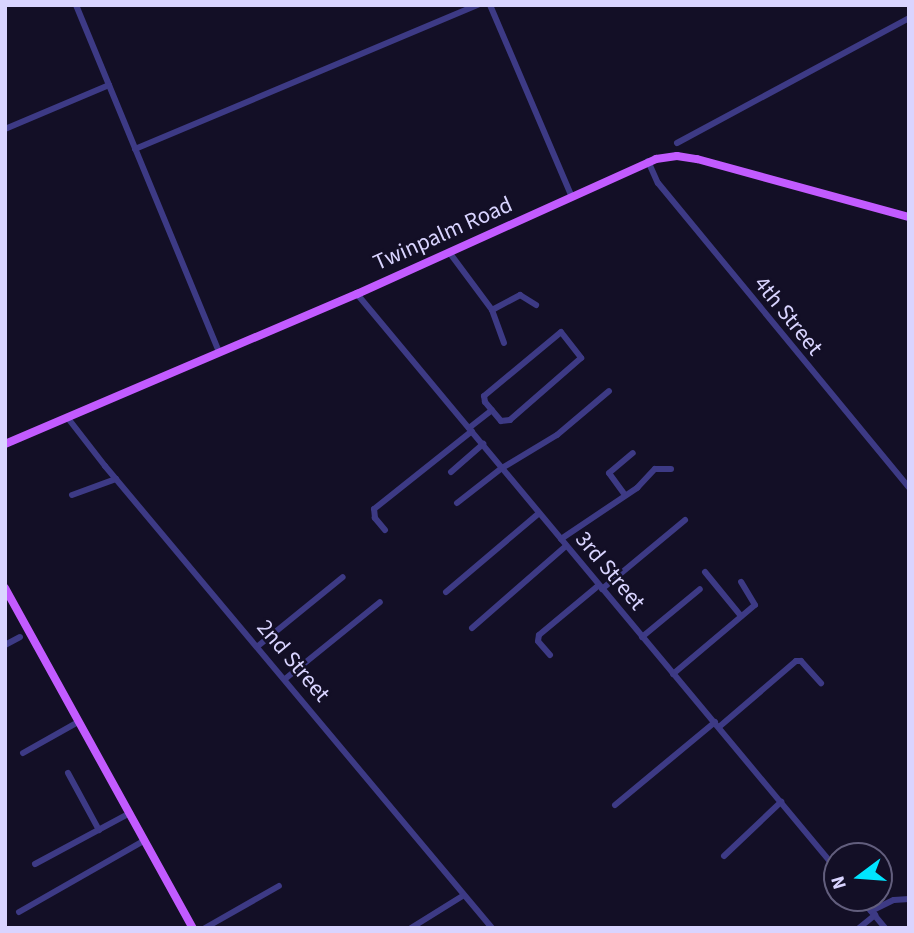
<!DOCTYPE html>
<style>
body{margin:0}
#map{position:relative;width:914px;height:933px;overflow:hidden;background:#130f26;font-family:"Source Sans 3",sans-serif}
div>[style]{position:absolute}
.minor>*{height:6px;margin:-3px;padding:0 3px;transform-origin:3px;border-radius:3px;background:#3d3a85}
.major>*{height:8px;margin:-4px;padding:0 4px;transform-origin:4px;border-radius:4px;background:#c25bff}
span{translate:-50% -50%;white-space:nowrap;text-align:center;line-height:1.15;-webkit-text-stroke:5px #130f26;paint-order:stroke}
.street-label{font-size:23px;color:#d9d4ff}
.frame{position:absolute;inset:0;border:7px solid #d9d4ff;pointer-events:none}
.north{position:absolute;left:823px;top:842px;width:70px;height:70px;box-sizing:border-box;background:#130f26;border:2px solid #625e7d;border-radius:50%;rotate:254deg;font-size:19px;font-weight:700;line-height:28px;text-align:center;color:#d9d4ff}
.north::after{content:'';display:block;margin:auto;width:24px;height:32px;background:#00e5ff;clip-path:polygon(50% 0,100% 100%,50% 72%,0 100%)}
</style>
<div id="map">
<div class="minor">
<div style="left:76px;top:5px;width:375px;rotate:67.6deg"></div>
<div style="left:490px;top:5px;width:209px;rotate:66.9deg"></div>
<div style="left:5px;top:129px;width:113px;rotate:-22.9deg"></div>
<div style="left:677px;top:143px;width:264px;rotate:-28.3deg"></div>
<div style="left:135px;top:149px;width:372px;rotate:-22.8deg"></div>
<div style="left:648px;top:161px;width:24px;rotate:66deg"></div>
<div style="left:658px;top:183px;width:395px;rotate:50.5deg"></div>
<div style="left:449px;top:252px;width:72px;rotate:53.4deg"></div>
<div style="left:492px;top:310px;width:35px;rotate:70deg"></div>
<div style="left:357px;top:294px;width:750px;rotate:50.19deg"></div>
<div style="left:492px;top:310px;width:32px;rotate:-28deg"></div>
<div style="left:520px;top:295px;width:19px;rotate:32deg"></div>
<div style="left:561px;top:332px;width:33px;rotate:52deg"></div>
<div style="left:581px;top:358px;width:94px;rotate:138.9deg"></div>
<div style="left:510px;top:420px;width:9px;rotate:174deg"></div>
<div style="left:501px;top:421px;width:25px;rotate:-130deg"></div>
<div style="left:485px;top:402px;width:6px;rotate:-99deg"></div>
<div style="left:484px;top:396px;width:100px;rotate:-39.7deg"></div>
<div style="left:67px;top:417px;width:62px;rotate:52.2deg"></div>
<div style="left:105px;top:466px;width:603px;rotate:50.05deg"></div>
<div style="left:469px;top:428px;width:29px;rotate:-38deg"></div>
<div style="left:451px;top:472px;width:43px;rotate:-41.2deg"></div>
<div style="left:72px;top:495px;width:47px;rotate:-20deg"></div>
<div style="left:625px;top:495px;width:27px;rotate:-126deg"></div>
<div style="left:609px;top:473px;width:31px;rotate:-40deg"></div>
<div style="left:457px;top:503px;width:57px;rotate:-37.9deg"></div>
<div style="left:502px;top:468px;width:64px;rotate:-31deg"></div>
<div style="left:557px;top:435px;width:68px;rotate:-40.2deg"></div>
<div style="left:385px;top:530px;width:16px;rotate:-130deg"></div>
<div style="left:375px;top:518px;width:9px;rotate:-96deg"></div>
<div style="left:374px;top:509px;width:125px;rotate:-38.5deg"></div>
<div style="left:561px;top:539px;width:92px;rotate:-33.9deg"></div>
<div style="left:637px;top:488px;width:26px;rotate:-47deg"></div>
<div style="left:655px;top:469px;width:16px"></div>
<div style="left:705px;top:572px;width:57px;rotate:50.7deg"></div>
<div style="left:602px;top:589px;width:108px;rotate:-39.7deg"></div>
<div style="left:446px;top:592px;width:122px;rotate:-40.3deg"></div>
<div style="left:472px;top:628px;width:125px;rotate:-41.1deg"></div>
<div style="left:642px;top:637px;width:75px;rotate:-39.6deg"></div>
<div style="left:5px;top:645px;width:17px;rotate:-28deg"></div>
<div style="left:258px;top:646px;width:109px;rotate:-39.1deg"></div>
<div style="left:550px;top:655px;width:18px;rotate:-131deg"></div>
<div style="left:538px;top:641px;width:6px;rotate:-81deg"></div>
<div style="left:539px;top:635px;width:78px;rotate:-39.8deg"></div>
<div style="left:673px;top:674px;width:107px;rotate:-40.1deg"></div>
<div style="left:755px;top:605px;width:27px;rotate:-121deg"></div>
<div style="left:285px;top:679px;width:122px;rotate:-39deg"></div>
<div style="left:719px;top:727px;width:101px;rotate:-40.6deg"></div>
<div style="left:796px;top:661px;width:5px"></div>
<div style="left:801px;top:661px;width:30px;rotate:48deg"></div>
<div style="left:23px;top:753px;width:63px;rotate:-29.4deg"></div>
<div style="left:68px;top:773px;width:65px;rotate:61.5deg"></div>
<div style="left:615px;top:805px;width:130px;rotate:-39.7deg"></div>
<div style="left:724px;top:856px;width:79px;rotate:-43.5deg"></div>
<div style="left:35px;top:864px;width:108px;rotate:-28.2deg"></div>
<div style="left:860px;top:898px;width:39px;rotate:50deg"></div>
<div style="left:871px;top:911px;width:25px;rotate:-26deg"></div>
<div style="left:894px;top:900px;width:15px;rotate:-4deg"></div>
<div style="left:19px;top:912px;width:145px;rotate:-29.7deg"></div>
<div style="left:205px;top:928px;width:85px;rotate:-29.6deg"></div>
<div style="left:411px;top:928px;width:62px;rotate:-31.9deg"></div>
<div style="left:859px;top:928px;width:21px;rotate:-39deg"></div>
</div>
<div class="major">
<div style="left:5px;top:444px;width:383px;rotate:-23.1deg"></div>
<div style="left:357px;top:294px;width:328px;rotate:-24.3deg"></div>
<div style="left:656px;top:159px;width:21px;rotate:-8deg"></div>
<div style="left:677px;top:156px;width:20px;rotate:9deg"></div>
<div style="left:697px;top:159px;width:220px;rotate:15.3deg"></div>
<div style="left:5px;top:588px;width:389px;rotate:61.1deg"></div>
</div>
<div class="street-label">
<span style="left:443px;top:234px;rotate:-24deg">Twinpalm Road</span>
<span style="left:788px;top:316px;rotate:51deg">4th Street</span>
<span style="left:610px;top:571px;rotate:50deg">3rd Street</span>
<span style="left:293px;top:661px;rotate:50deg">2nd Street</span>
</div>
<div class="frame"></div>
<div class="north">N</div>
</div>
